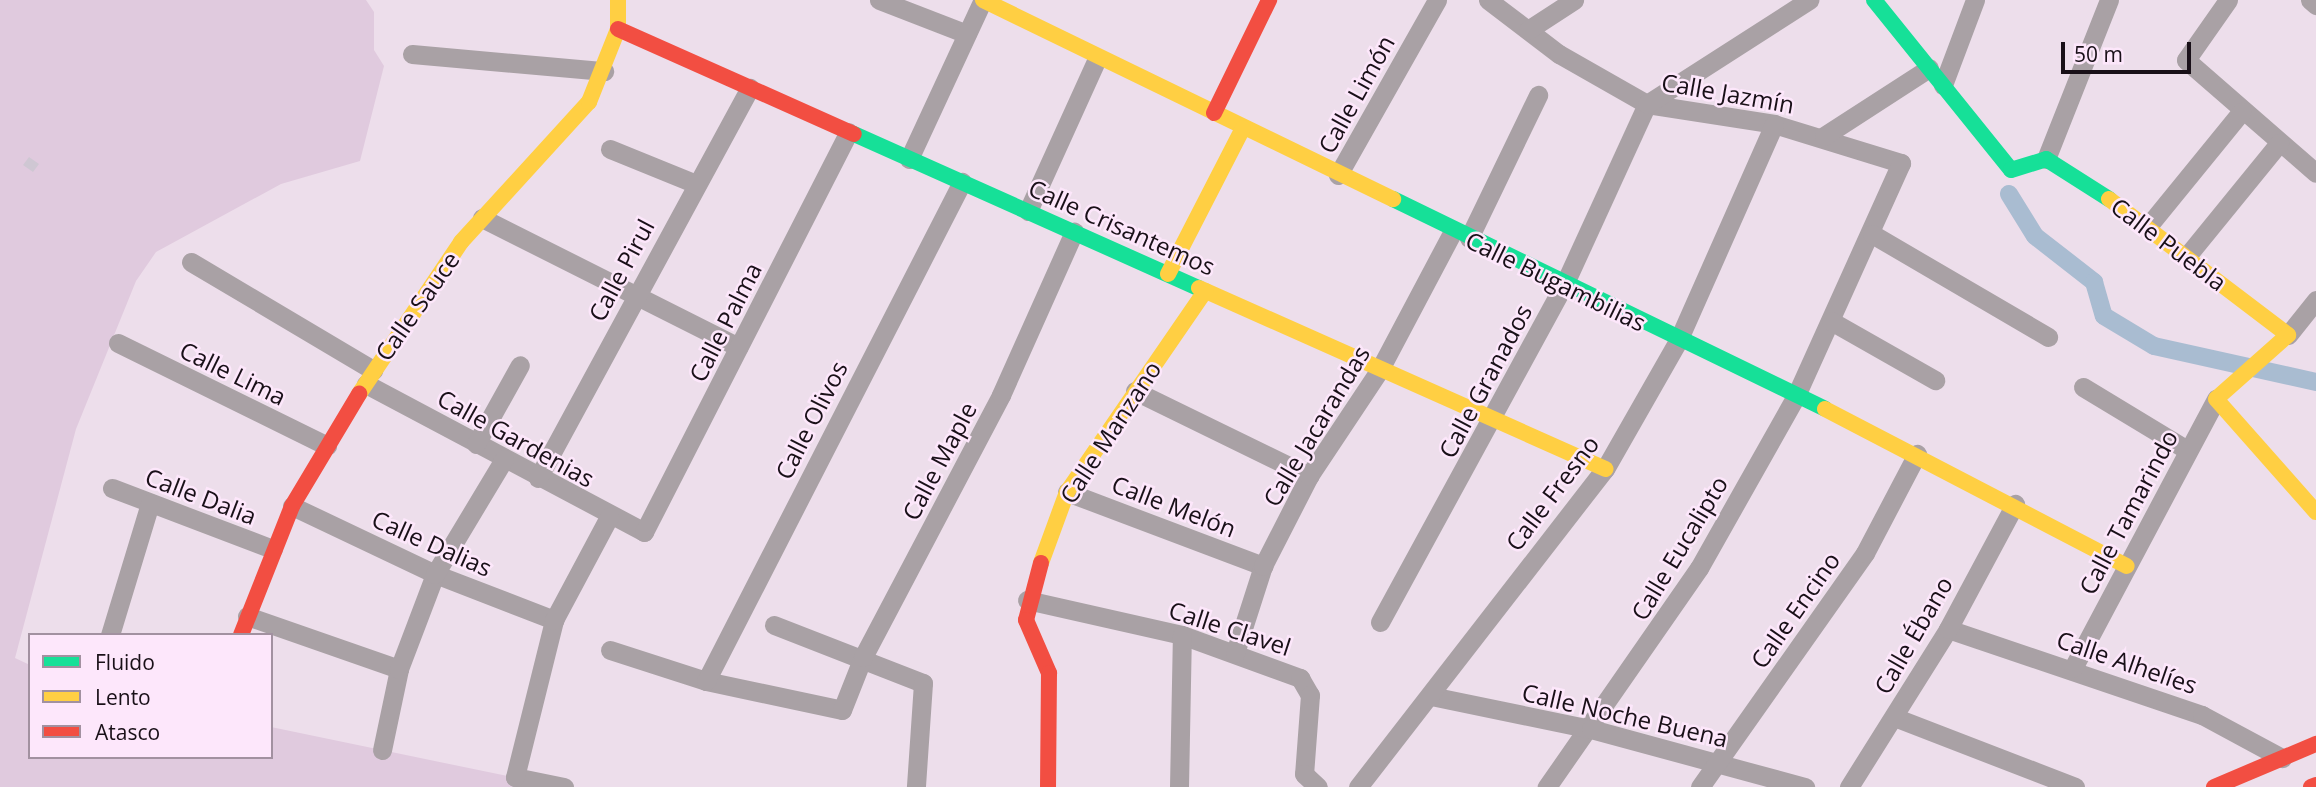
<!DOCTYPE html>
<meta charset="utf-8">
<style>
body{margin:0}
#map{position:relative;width:2316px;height:787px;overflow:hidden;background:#eddeeb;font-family:"Open Sans",sans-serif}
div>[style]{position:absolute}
.green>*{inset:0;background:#e0cade}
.canal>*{height:18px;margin:-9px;padding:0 9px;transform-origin:9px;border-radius:9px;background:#a9bcd1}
.building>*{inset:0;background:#cfc7d3}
.street>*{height:19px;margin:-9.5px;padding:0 9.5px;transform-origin:9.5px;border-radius:9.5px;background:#a9a1a5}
.fast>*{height:16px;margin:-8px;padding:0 8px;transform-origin:8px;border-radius:8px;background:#16e098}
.slow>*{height:16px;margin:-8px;padding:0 8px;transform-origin:8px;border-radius:8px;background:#ffcf43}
.jam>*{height:16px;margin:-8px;padding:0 8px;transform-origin:8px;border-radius:8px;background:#f24e42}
span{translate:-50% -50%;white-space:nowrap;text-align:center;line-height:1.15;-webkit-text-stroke:5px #fde7fb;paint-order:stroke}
.street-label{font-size:24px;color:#191018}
.legend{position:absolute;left:28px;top:633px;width:245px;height:126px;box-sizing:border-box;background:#fde7fb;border:2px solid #a291a0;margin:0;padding:9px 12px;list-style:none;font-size:21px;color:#191018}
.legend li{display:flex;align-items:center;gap:14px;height:35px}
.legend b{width:35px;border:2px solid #a291a0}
.scale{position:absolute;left:2061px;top:42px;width:130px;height:32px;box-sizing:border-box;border:4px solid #191018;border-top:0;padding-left:9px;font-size:21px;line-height:24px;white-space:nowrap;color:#191018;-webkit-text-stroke:5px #fde7fb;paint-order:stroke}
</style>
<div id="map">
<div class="green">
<div style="clip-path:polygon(0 0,366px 0,374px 12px,374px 50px,384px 66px,360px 161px,281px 184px,156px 252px,136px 281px,76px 429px,15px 658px,30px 665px,30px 757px,271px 757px,271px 727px,560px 787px,0 787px)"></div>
</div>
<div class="canal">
<div style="left:2009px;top:194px;width:49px;rotate:58.2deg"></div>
<div style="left:2035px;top:236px;width:75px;rotate:37.9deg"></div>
<div style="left:2094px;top:282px;width:35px;rotate:74deg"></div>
<div style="left:2104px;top:316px;width:58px;rotate:31deg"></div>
<div style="left:2154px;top:346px;width:166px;rotate:12.5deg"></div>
</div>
<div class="building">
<div style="clip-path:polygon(29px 157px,39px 164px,33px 172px,23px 165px)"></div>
</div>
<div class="street">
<div style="left:879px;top:0;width:94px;rotate:21.1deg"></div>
<div style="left:1488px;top:0;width:89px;rotate:37.3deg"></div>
<div style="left:1559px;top:54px;width:101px;rotate:29.6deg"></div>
<div style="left:1647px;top:104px;width:129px;rotate:8.9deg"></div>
<div style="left:1774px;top:124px;width:133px;rotate:17.1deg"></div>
<div style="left:1901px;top:163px;width:256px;rotate:114.3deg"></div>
<div style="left:1796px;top:396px;width:197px;rotate:119.4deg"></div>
<div style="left:1699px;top:568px;width:267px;rotate:124.8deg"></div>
<div style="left:2228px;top:0;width:73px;rotate:125deg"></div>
<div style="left:2186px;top:60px;width:172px;rotate:41deg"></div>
<div style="left:2310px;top:0;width:8px;rotate:40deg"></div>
<div style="left:1528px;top:30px;width:55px;rotate:-33.1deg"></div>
<div style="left:412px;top:54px;width:193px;rotate:5.1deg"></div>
<div style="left:1943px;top:85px;width:91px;rotate:-69.4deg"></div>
<div style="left:1824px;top:136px;width:125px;rotate:-32.9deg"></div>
<div style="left:610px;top:149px;width:93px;rotate:22.1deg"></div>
<div style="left:909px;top:159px;width:173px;rotate:-65.1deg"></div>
<div style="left:2046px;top:159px;width:171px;rotate:-68.4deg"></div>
<div style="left:1338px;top:175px;width:201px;rotate:-60.5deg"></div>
<div style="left:1028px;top:211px;width:167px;rotate:-65.6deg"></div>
<div style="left:482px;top:218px;width:287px;rotate:26.7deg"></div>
<div style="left:2149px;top:225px;width:146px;rotate:-50.8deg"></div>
<div style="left:1872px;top:234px;width:204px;rotate:30.3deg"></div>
<div style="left:1469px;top:238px;width:159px;rotate:-64.2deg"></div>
<div style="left:2187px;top:256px;width:146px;rotate:-50.8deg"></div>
<div style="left:191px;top:262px;width:212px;rotate:30.7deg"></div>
<div style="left:1831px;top:321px;width:120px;rotate:29.6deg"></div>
<div style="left:2288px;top:335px;width:45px;rotate:-51.3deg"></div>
<div style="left:118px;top:343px;width:233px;rotate:26.2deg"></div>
<div style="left:366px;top:384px;width:315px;rotate:28deg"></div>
<div style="left:644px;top:532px;width:449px;rotate:-62.9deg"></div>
<div style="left:2083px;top:387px;width:122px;rotate:31.2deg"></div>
<div style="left:1135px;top:391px;width:194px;rotate:26deg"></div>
<div style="left:476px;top:444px;width:90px;rotate:-60.9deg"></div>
<div style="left:538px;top:478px;width:444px;rotate:-61.5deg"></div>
<div style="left:112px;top:488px;width:172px;rotate:20.8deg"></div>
<div style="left:1067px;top:492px;width:210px;rotate:20.7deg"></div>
<div style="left:292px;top:506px;width:158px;rotate:25.4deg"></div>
<div style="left:435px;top:574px;width:128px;rotate:21.1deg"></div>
<div style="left:1027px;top:600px;width:159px;rotate:12.7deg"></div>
<div style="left:1182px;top:635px;width:126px;rotate:20deg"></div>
<div style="left:1300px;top:678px;width:20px;rotate:60deg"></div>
<div style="left:1310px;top:695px;width:79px;rotate:94.3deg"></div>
<div style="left:1304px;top:774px;width:19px;rotate:43deg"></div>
<div style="left:247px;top:616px;width:161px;rotate:19.2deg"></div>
<div style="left:1380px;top:622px;width:386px;rotate:-61.4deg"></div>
<div style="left:1565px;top:283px;width:197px;rotate:-65.4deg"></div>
<div style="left:1647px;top:104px;width:193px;rotate:-32.7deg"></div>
<div style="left:774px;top:625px;width:160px;rotate:21.3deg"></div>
<div style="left:923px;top:683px;width:104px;rotate:93.9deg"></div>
<div style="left:1948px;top:629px;width:268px;rotate:18.7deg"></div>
<div style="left:2202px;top:715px;width:91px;rotate:28.3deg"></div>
<div style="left:110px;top:635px;width:138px;rotate:-73.1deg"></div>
<div style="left:610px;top:650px;width:101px;rotate:17.9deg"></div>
<div style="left:706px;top:681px;width:139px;rotate:12deg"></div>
<div style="left:842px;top:710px;width:57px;rotate:-68.4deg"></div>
<div style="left:863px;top:657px;width:296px;rotate:-62.2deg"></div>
<div style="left:1001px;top:395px;width:179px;rotate:-65.9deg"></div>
<div style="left:1235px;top:653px;width:91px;rotate:-72.2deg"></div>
<div style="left:1263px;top:566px;width:101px;rotate:-62.9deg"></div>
<div style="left:1309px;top:476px;width:128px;rotate:-56.4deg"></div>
<div style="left:1380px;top:369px;width:156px;rotate:-62.1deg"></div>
<div style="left:2073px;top:668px;width:305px;rotate:-62deg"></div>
<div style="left:706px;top:681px;width:561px;rotate:-62.84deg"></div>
<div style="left:1431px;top:696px;width:163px;rotate:11.7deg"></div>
<div style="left:1591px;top:729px;width:222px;rotate:15.2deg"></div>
<div style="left:1894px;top:717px;width:194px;rotate:21.1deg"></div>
<div style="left:382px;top:750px;width:83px;rotate:-78.1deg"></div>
<div style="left:399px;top:669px;width:102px;rotate:-69.2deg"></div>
<div style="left:435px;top:574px;width:134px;rotate:-59deg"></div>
<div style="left:564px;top:787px;width:50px;rotate:-168.5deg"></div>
<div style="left:515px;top:777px;width:162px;rotate:-76deg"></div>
<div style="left:554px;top:620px;width:117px;rotate:-61.9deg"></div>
<div style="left:1179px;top:787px;width:152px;rotate:-88.9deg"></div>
<div style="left:1358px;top:787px;width:403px;rotate:-52.2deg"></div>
<div style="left:1605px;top:469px;width:147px;rotate:-60.3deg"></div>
<div style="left:1678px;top:341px;width:237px;rotate:-66.1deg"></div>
<div style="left:1700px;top:787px;width:286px;rotate:-54.8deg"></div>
<div style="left:1865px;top:553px;width:112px;rotate:-62.3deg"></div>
<div style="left:1849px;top:787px;width:186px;rotate:-57.9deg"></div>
<div style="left:1948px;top:629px;width:142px;rotate:-61.8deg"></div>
</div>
<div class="fast">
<div style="left:1874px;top:0;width:218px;rotate:51.1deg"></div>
<div style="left:2011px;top:170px;width:37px;rotate:-17deg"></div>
<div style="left:2046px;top:159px;width:75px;rotate:32.4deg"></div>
<div style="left:854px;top:134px;width:378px;rotate:24.1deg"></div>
<div style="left:1393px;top:199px;width:480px;rotate:25.9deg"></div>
</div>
<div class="slow">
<div style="left:983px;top:0;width:456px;rotate:25.9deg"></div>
<div style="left:2109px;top:199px;width:225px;rotate:37.2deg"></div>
<div style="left:2288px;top:335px;width:96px;rotate:138.4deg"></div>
<div style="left:2216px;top:399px;width:151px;rotate:48.5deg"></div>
<div style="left:1168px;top:274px;width:164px;rotate:-62.8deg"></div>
<div style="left:1199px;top:288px;width:445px;rotate:24deg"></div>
<div style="left:359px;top:394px;width:183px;rotate:-56.1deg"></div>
<div style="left:461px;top:242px;width:190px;rotate:-47.6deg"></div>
<div style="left:589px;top:102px;width:79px;rotate:-68.3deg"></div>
<div style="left:618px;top:29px;width:29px;rotate:-90deg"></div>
<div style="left:1825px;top:409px;width:340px;rotate:27.5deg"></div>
<div style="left:1041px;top:563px;width:76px;rotate:-69.9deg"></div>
<div style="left:1067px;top:492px;width:244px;rotate:-55.5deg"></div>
</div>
<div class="jam">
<div style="left:618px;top:29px;width:258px;rotate:24deg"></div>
<div style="left:1214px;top:113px;width:126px;rotate:-64deg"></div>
<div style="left:1041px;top:563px;width:59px;rotate:104.7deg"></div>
<div style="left:1026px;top:620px;width:58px;rotate:66.5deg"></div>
<div style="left:1049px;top:673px;width:114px;rotate:90.5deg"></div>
<div style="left:241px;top:635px;width:139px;rotate:-68.4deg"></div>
<div style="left:292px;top:506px;width:131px;rotate:-59.1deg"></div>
<div style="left:2214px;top:787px;width:111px;rotate:-22.9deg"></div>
<div style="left:2311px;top:787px;width:5px;rotate:-22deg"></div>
</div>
<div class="street-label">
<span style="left:1728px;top:93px;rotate:10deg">Calle Jazmín</span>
<span style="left:1356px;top:94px;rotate:-61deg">Calle Limón</span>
<span style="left:1122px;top:227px;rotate:24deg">Calle Crisantemos</span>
<span style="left:2169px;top:244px;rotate:37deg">Calle Puebla</span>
<span style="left:621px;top:270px;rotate:-62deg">Calle Pirul</span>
<span style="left:1556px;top:281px;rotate:26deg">Calle Bugambilias</span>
<span style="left:417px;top:306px;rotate:-55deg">Calle Sauce</span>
<span style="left:725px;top:322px;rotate:-63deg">Calle Palma</span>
<span style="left:233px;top:373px;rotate:26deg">Calle Lima</span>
<span style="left:1485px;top:381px;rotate:-62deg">Calle Granados</span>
<span style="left:811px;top:420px;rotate:-63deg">Calle Olivos</span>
<span style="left:1316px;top:426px;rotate:-59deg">Calle Jacarandas</span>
<span style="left:1110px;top:432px;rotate:-57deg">Calle Manzano</span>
<span style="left:516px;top:438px;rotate:29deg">Calle Gardenias</span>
<span style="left:939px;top:461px;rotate:-62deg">Calle Maple</span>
<span style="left:1552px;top:493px;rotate:-53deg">Calle Fresno</span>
<span style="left:201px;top:496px;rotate:21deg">Calle Dalia</span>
<span style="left:1174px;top:506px;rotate:21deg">Calle Melón</span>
<span style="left:2128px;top:512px;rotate:-62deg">Calle Tamarindo</span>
<span style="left:432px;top:543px;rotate:24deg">Calle Dalias</span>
<span style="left:1679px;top:548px;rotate:-59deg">Calle Eucalipto</span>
<span style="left:1795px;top:610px;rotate:-55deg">Calle Encino</span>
<span style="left:1230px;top:628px;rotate:18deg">Calle Clavel</span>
<span style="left:1913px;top:635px;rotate:-60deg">Calle Ébano</span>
<span style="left:2127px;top:662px;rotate:19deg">Calle Alhelíes</span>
<span style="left:1625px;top:715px;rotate:13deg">Calle Noche Buena</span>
</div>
<ul class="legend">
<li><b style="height:9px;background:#16e098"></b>Fluido</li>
<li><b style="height:9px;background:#ffcf43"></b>Lento</li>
<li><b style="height:9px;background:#f24e42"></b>Atasco</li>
</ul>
<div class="scale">50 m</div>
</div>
